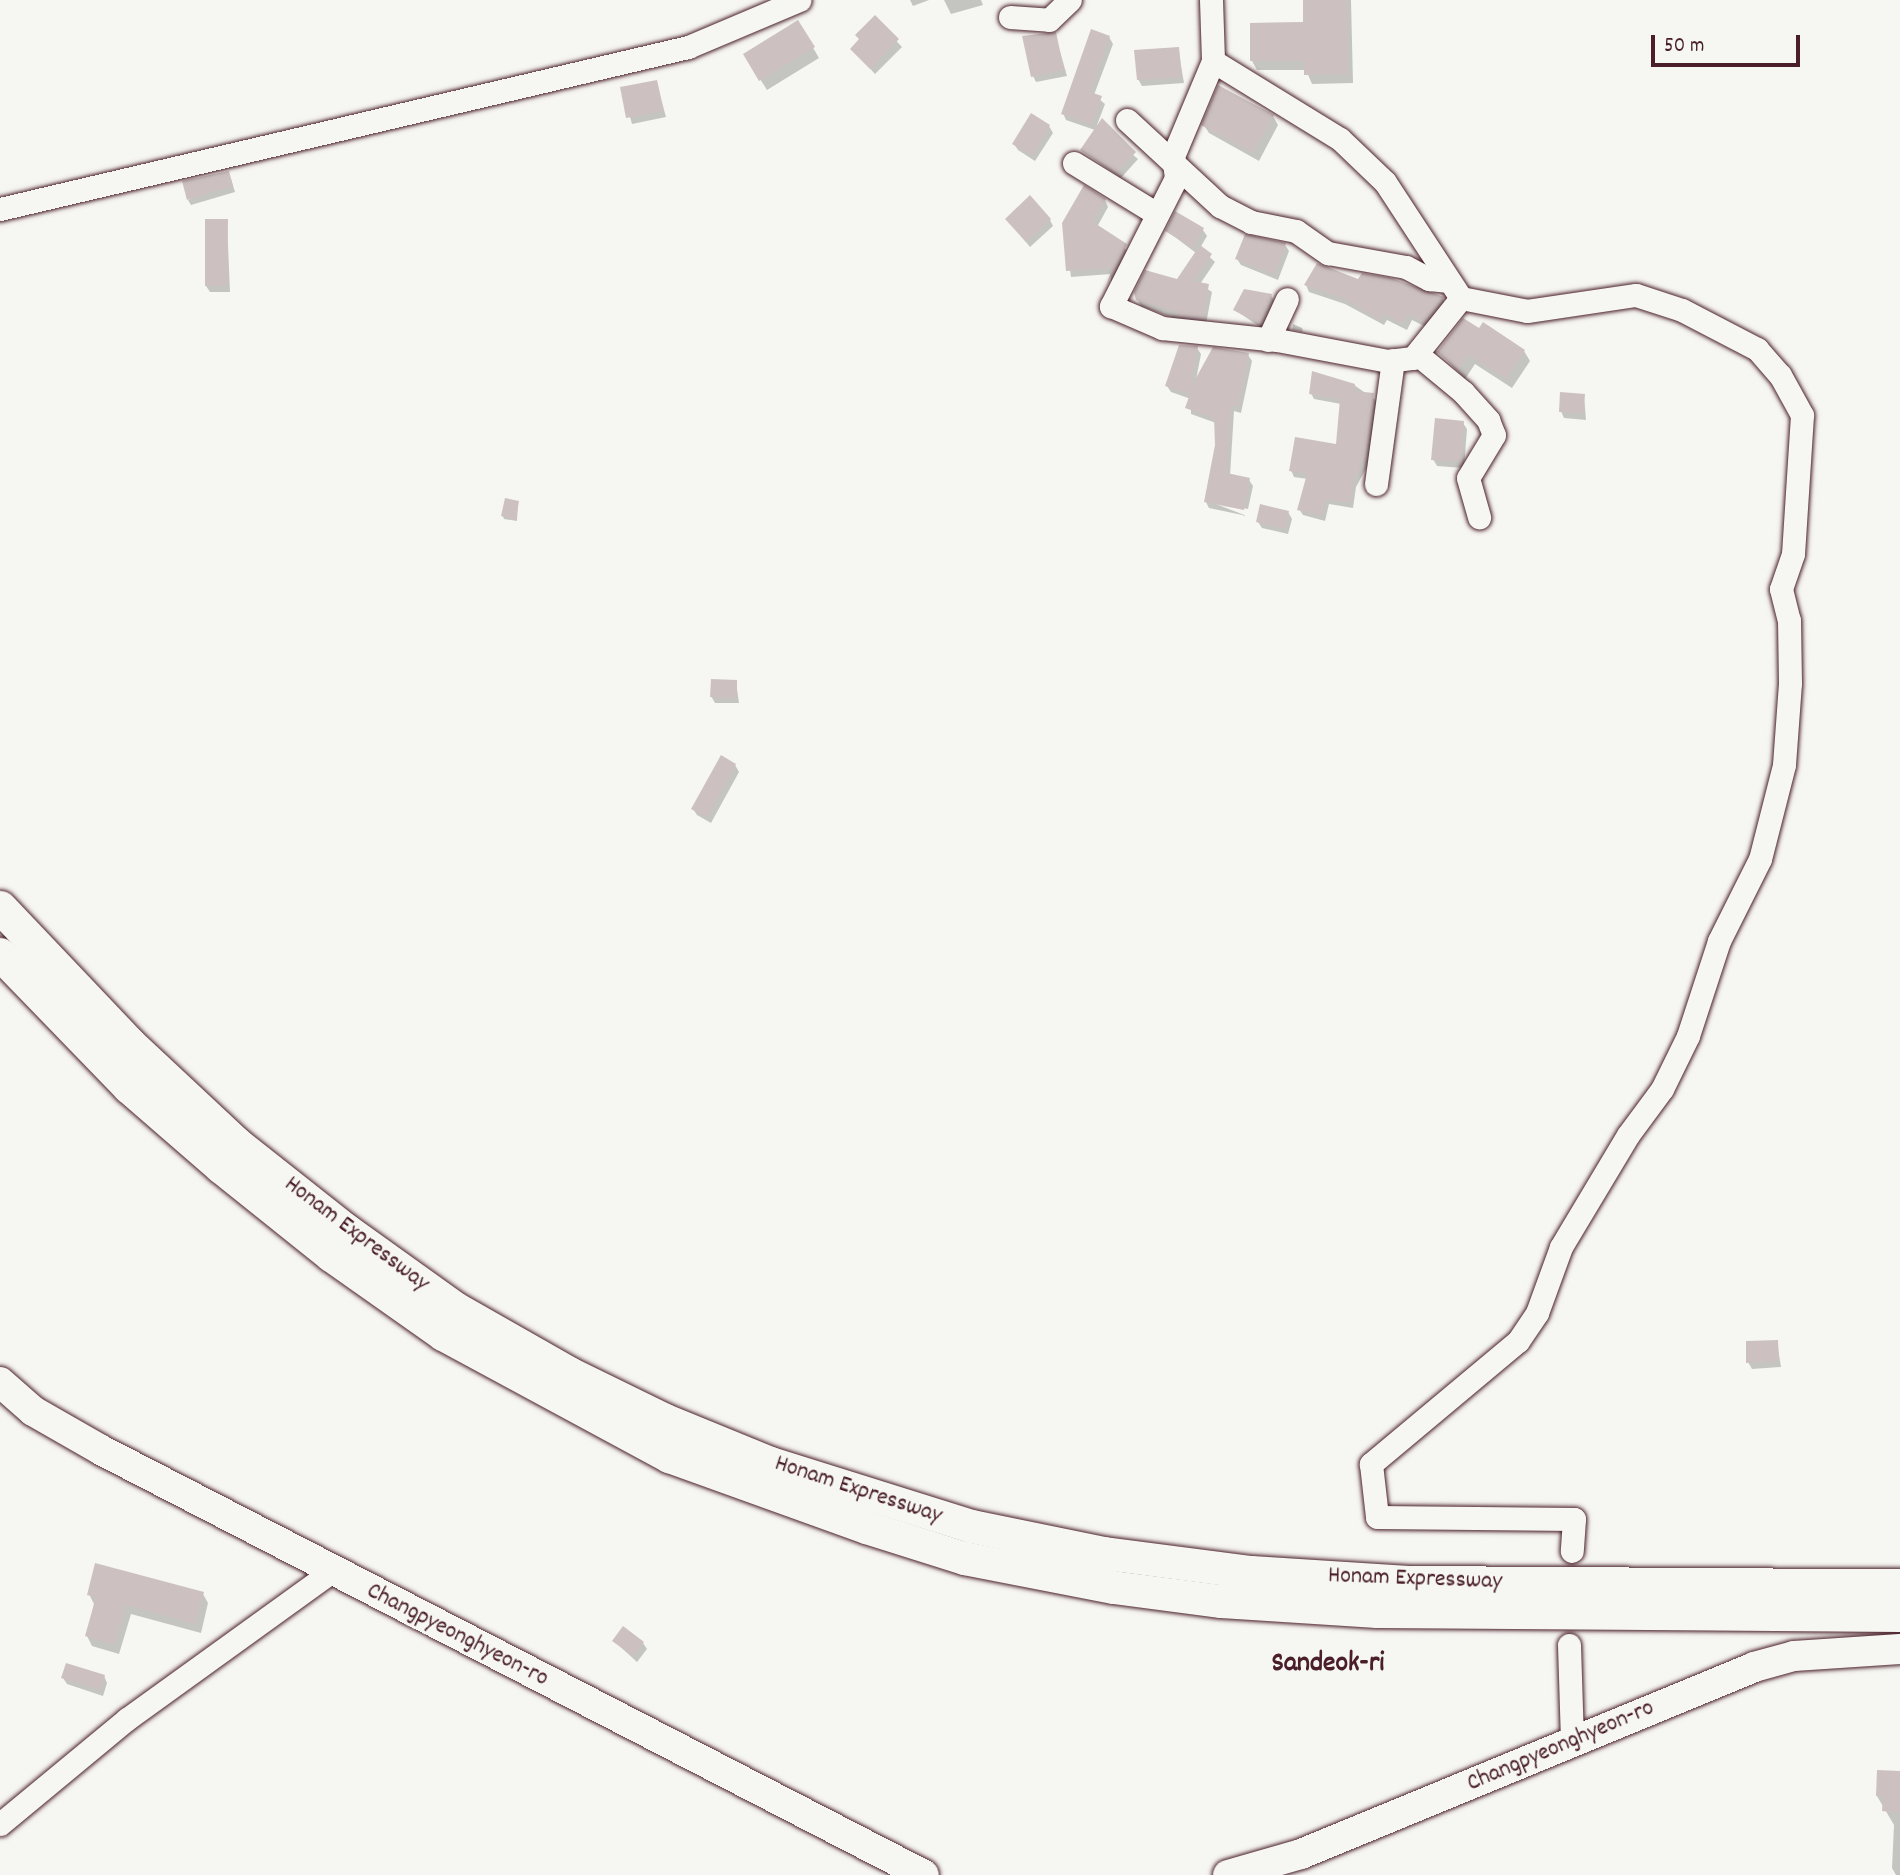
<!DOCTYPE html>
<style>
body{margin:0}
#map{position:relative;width:1900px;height:1875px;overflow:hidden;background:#f6f6f2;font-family:Dekko,sans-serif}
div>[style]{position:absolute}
.shadow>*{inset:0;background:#0003}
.building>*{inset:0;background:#ccc1c0}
.roads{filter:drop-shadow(0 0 2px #4a1f2b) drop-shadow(0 0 2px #4a1f2b)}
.minor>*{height:23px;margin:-11.5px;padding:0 11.5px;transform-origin:11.5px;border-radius:11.5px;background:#f6f6f2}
.major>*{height:30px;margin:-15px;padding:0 15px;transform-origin:15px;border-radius:15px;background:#f6f6f2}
.highway>*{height:33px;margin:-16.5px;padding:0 16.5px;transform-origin:16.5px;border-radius:16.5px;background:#f6f6f2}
span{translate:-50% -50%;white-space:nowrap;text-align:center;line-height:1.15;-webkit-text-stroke:6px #f6f6f2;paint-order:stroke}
.street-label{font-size:24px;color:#4a1f2b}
.quarter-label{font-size:28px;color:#4a1f2b;font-weight:700}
.scale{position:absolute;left:1651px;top:35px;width:149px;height:32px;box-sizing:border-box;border:4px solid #4a1f2b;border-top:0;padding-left:9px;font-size:21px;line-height:24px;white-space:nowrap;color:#4a1f2b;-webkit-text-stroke:5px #f6f6f2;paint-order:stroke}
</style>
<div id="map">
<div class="shadow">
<div style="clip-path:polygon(910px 0,929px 0,913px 6px)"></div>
<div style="clip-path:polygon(944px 0,981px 0,983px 5px,951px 14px)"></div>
<div style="clip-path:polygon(1304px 0,1351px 0,1353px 83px,1312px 84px,1306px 70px,1257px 70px,1252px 61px,1305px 24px)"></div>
<div style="clip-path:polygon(875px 18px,902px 47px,875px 74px,852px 49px)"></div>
<div style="clip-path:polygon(798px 22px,819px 58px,767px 90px,745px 55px)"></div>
<div style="clip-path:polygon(1055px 34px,1067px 76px,1036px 82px,1033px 76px)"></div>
<div style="clip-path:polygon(1109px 37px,1113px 44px,1094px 95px,1105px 104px,1097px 125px,1138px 159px,1121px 178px,1082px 151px,1095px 130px,1066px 120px,1063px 113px)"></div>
<div style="clip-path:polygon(1178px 48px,1184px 83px,1142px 86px,1138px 79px)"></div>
<div style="clip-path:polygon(656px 82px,666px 117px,632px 124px,622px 88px)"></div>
<div style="clip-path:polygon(1273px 116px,1278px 125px,1259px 161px,1209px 133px,1203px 124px)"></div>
<div style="clip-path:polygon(1049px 126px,1053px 133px,1035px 161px,1018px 150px,1014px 144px)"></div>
<div style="clip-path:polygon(231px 179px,235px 192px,191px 205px,188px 200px)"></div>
<div style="clip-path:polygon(1105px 200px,1108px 207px,1097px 227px,1129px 252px,1111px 288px,1111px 274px,1071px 277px,1064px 224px)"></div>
<div style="clip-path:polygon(1007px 219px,1050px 220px,1053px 226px,1030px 247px)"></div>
<div style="clip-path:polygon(227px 221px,230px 292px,210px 292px,206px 286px)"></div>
<div style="clip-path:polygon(1203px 230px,1207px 236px,1200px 248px,1215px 262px,1200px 284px,1212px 292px,1206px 324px,1184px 322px,1141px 306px,1137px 299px,1178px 281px,1196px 253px,1167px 231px)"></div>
<div style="clip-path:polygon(1246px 236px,1285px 245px,1289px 251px,1278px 280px,1241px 265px,1237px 259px)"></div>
<div style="clip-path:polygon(1359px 281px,1443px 299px,1446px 305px,1428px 328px,1412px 320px,1407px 330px,1387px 320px,1384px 325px,1345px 304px,1309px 292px,1306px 285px)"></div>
<div style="clip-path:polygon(1271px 295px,1274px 301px,1263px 329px,1235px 310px)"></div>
<div style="clip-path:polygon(1293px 324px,1302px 328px,1303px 332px,1292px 330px)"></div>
<div style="clip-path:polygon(1197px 348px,1201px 354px,1196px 380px,1248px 355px,1252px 361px,1241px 413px,1234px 411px,1230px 476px,1249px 480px,1253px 486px,1248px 509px,1208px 501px,1247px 516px,1209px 508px,1206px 502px,1217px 445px,1216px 423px,1191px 414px,1191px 399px,1171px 392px,1167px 386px)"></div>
<div style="clip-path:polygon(1524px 351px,1530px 361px,1512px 388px,1475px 364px,1465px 379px,1439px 352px)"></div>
<div style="clip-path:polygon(1354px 385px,1377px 401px,1368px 465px,1356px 487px,1353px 508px,1329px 504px,1325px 521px,1303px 515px,1299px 509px,1308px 479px,1294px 477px,1291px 470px,1338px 446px,1341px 404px,1314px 399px,1311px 393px)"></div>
<div style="clip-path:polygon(1584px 395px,1586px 420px,1564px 418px,1561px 411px)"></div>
<div style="clip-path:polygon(1463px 423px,1467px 429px,1464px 468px,1437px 466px,1433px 459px)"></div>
<div style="clip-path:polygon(518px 503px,517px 521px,504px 519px,503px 516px)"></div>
<div style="clip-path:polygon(1288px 512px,1292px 519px,1288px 534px,1262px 528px,1258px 522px)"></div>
<div style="clip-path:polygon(736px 682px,739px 703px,715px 703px,711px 696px)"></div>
<div style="clip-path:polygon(735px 765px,739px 772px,711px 823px,697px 815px,693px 809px)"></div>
<div style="clip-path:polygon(1777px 1342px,1781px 1367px,1752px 1369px,1748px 1362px)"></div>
<div style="clip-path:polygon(89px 1594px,203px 1594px,208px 1603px,201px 1633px,131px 1614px,119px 1654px,92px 1646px,87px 1636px,94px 1604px)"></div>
<div style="clip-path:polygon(614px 1641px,643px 1643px,647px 1649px,637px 1662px)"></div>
<div style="clip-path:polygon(104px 1676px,107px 1683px,103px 1696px,67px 1684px,63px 1678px)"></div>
<div style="clip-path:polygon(1900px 1773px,1900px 1875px,1896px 1875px,1892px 1868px,1894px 1825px,1877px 1796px)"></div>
</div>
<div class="building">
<div style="clip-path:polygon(1303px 0,1347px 0,1348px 74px,1304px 75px,1304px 61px,1250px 61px,1250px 23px,1303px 22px)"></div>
<div style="clip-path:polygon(875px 15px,899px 39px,870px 69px,850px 49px,859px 39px,855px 35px)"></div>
<div style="clip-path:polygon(798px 20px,815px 47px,759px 81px,743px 54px)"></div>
<div style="clip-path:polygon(1091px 29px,1110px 36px,1090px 92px,1102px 96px,1092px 125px,1061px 114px)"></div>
<div style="clip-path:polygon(1056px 32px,1064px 70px,1031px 77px,1022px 36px)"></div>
<div style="clip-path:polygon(1179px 47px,1182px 77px,1137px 80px,1134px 50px)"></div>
<div style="clip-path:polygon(657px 80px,664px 111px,626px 118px,620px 87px)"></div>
<div style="clip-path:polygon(1218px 85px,1274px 115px,1253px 153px,1201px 125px)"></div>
<div style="clip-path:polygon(1031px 113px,1050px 125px,1032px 156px,1012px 144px)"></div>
<div style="clip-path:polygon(1102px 118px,1136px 152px,1117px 173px,1080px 150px)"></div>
<div style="clip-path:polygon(229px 171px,233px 186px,187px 200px,182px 181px)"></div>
<div style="clip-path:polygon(1084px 185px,1106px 199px,1093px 222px,1127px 244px,1107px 284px,1112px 268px,1066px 271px,1062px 223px)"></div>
<div style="clip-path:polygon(1030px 195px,1051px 219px,1026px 242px,1005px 219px)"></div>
<div style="clip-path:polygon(1175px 211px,1204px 228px,1193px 248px,1165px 231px)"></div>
<div style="clip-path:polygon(205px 219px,228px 219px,227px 286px,205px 286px)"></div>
<div style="clip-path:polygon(1245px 234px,1286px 243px,1275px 274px,1235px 259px)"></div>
<div style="clip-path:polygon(1200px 245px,1212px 254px,1194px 281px,1209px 284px,1203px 318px,1179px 316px,1179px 312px,1136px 300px,1134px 292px,1145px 270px,1177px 279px)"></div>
<div style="clip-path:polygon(1317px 263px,1358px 279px,1362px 273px,1391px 278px,1444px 297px,1424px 322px,1408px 314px,1403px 324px,1384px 314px,1381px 320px,1340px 297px,1304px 285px)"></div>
<div style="clip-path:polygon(1244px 289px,1272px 294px,1260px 324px,1233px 310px)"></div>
<div style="clip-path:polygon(1463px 318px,1479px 328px,1483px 322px,1525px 350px,1506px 379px,1468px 355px,1458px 370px,1437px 352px)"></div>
<div style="clip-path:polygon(1179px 345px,1198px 346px,1191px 387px,1213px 347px,1249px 353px,1238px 407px,1231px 406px,1227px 473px,1250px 478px,1244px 510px,1204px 502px,1215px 445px,1214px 418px,1185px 408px,1190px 394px,1165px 386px)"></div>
<div style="clip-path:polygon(1312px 371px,1355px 384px,1354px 391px,1374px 393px,1365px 458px,1354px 480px,1350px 503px,1326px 499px,1322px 516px,1297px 510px,1307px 474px,1289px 471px,1295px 437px,1336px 444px,1340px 399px,1309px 394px)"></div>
<div style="clip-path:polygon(1560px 392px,1585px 394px,1583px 414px,1559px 412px)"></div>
<div style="clip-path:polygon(1435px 418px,1464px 421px,1461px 462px,1431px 460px)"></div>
<div style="clip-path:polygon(505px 498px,519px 501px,516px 520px,501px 516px)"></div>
<div style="clip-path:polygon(1260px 504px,1289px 511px,1285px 529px,1256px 522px)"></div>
<div style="clip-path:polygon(711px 679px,737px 680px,737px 698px,710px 697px)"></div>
<div style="clip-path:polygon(721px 755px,736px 764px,707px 818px,691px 809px)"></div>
<div style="clip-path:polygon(1778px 1340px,1779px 1361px,1746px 1363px,1746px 1341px)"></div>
<div style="clip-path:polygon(95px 1563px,204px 1592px,195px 1624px,126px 1605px,114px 1645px,85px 1636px,96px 1597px,87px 1595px)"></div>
<div style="clip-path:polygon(623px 1626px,644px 1642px,633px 1656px,612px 1641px)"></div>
<div style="clip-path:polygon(66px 1663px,105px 1675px,100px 1690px,61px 1678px)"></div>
<div style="clip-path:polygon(1877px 1770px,1900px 1771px,1900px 1813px,1882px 1811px,1883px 1796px,1876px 1796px)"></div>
</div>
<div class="roads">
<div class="minor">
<div style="left:1211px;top:0;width:61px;rotate:88.1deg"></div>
<div style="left:1213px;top:61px;width:149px;rotate:31.6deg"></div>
<div style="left:1340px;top:139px;width:62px;rotate:43.7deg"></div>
<div style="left:1385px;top:182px;width:139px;rotate:56.8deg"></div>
<div style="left:1461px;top:298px;width:67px;rotate:11.1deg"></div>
<div style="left:1527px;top:311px;width:110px;rotate:-8.4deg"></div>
<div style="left:1636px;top:295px;width:48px;rotate:18.1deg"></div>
<div style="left:1682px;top:310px;width:85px;rotate:27.5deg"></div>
<div style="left:1757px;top:349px;width:35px;rotate:49deg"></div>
<div style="left:1780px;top:375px;width:46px;rotate:61.2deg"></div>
<div style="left:1802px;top:415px;width:139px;rotate:93.7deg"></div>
<div style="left:1793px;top:554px;width:37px;rotate:109deg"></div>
<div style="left:1781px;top:589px;width:32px;rotate:76deg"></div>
<div style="left:1789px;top:620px;width:63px;rotate:89.1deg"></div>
<div style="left:1790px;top:683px;width:82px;rotate:94.2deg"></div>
<div style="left:1784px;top:765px;width:97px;rotate:104.3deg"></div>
<div style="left:1760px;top:859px;width:92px;rotate:116.6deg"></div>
<div style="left:1719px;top:941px;width:100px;rotate:108.1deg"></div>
<div style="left:1688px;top:1036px;width:59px;rotate:116.1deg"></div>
<div style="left:1662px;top:1089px;width:57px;rotate:126.5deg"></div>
<div style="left:1628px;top:1135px;width:131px;rotate:120.9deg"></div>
<div style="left:1561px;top:1247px;width:70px;rotate:110deg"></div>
<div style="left:1537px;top:1313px;width:34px;rotate:124deg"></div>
<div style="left:1518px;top:1341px;width:192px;rotate:140.1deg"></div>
<div style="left:1371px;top:1464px;width:53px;rotate:83.5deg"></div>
<div style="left:1377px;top:1517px;width:197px;rotate:0.6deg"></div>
<div style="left:1574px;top:1519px;width:32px;rotate:94deg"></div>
<div style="left:1010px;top:17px;width:39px;rotate:4deg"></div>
<div style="left:1049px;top:20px;width:29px;rotate:-44deg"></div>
<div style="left:1213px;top:61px;width:103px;rotate:112.8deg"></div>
<div style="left:1173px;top:156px;width:22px;rotate:82deg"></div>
<div style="left:1176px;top:178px;width:144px;rotate:116.9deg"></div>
<div style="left:1111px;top:306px;width:56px;rotate:23.3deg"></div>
<div style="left:1162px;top:328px;width:116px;rotate:6deg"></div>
<div style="left:1277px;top:340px;width:113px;rotate:10.7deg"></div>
<div style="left:1388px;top:361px;width:25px;rotate:-7deg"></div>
<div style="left:1413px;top:358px;width:77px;rotate:-51.3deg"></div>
<div style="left:1127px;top:120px;width:127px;rotate:42.8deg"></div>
<div style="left:1220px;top:206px;width:35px;rotate:27deg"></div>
<div style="left:1251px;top:222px;width:46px;rotate:11.3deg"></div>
<div style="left:1296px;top:231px;width:39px;rotate:35deg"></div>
<div style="left:1328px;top:253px;width:79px;rotate:10.2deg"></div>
<div style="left:1406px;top:267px;width:26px;rotate:28deg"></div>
<div style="left:1429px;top:279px;width:20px;rotate:6deg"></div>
<div style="left:1074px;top:163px;width:97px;rotate:31.6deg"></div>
<div style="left:0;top:209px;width:707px;rotate:-13.25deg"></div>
<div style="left:688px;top:47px;width:121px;rotate:-22.9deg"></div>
<div style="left:1268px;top:340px;width:45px;rotate:-65.1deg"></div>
<div style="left:1417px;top:354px;width:60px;rotate:39.6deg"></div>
<div style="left:1463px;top:392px;width:38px;rotate:48deg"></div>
<div style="left:1488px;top:420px;width:16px;rotate:68deg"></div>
<div style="left:1494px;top:435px;width:50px;rotate:121.2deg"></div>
<div style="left:1468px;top:478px;width:41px;rotate:74.2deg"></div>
<div style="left:1376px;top:484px;width:125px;rotate:-82.2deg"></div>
<div style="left:1569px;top:1645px;width:97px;rotate:88.2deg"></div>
<div style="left:0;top:1824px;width:165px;rotate:-39.6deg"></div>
<div style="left:127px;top:1719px;width:253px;rotate:-35.8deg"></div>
</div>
<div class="major">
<div style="left:0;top:1382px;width:44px;rotate:41.3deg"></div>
<div style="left:33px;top:1411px;width:78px;rotate:29.8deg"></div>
<div style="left:101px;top:1450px;width:926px;rotate:27.31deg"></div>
<div style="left:1228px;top:1875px;width:76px;rotate:-16deg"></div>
<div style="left:1301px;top:1854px;width:490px;rotate:-22.4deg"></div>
<div style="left:1754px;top:1667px;width:41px;rotate:-15.4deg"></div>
<div style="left:1794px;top:1656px;width:106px;rotate:-3.8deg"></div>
</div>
<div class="highway">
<div style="left:0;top:907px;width:187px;rotate:46.5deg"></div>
<div style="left:129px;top:1043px;width:148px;rotate:43.1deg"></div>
<div style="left:237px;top:1144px;width:139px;rotate:38.3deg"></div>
<div style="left:346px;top:1230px;width:134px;rotate:35.6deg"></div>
<div style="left:455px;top:1308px;width:131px;rotate:29.7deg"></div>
<div style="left:569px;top:1373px;width:107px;rotate:26.1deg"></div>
<div style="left:665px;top:1420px;width:113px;rotate:22.3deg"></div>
<div style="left:770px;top:1463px;width:211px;rotate:17.4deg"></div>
<div style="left:971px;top:1526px;width:136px;rotate:11.5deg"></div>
<div style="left:1104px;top:1553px;width:148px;rotate:7.4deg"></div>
<div style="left:1251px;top:1572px;width:161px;rotate:3.6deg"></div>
<div style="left:1412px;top:1582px;width:488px;rotate:0.4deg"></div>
<div style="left:0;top:954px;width:185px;rotate:45.9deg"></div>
<div style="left:129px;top:1087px;width:122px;rotate:41deg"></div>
<div style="left:221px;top:1167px;width:141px;rotate:38.7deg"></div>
<div style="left:331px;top:1255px;width:137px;rotate:35.2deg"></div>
<div style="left:443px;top:1334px;width:257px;rotate:28.4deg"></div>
<div style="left:669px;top:1456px;width:209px;rotate:19.8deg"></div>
<div style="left:866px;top:1527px;width:103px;rotate:17.6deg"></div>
<div style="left:964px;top:1558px;width:152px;rotate:11deg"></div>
<div style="left:1113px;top:1587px;width:109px;rotate:7.4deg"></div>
<div style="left:1221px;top:1601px;width:156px;rotate:3.7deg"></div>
<div style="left:1377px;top:1611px;width:523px;rotate:0.44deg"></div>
</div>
</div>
<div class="street-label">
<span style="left:356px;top:1235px;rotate:37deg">Honam Expressway</span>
<span style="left:858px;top:1491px;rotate:18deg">Honam Expressway</span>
<span style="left:1415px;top:1580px;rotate:2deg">Honam Expressway</span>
<span style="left:457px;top:1636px;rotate:27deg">Changpyeonghyeon-ro</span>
<span style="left:1561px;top:1747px;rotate:-23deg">Changpyeonghyeon-ro</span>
</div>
<div class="quarter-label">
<span style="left:1328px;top:1665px">Sandeok-ri</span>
</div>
<div class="scale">50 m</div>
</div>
